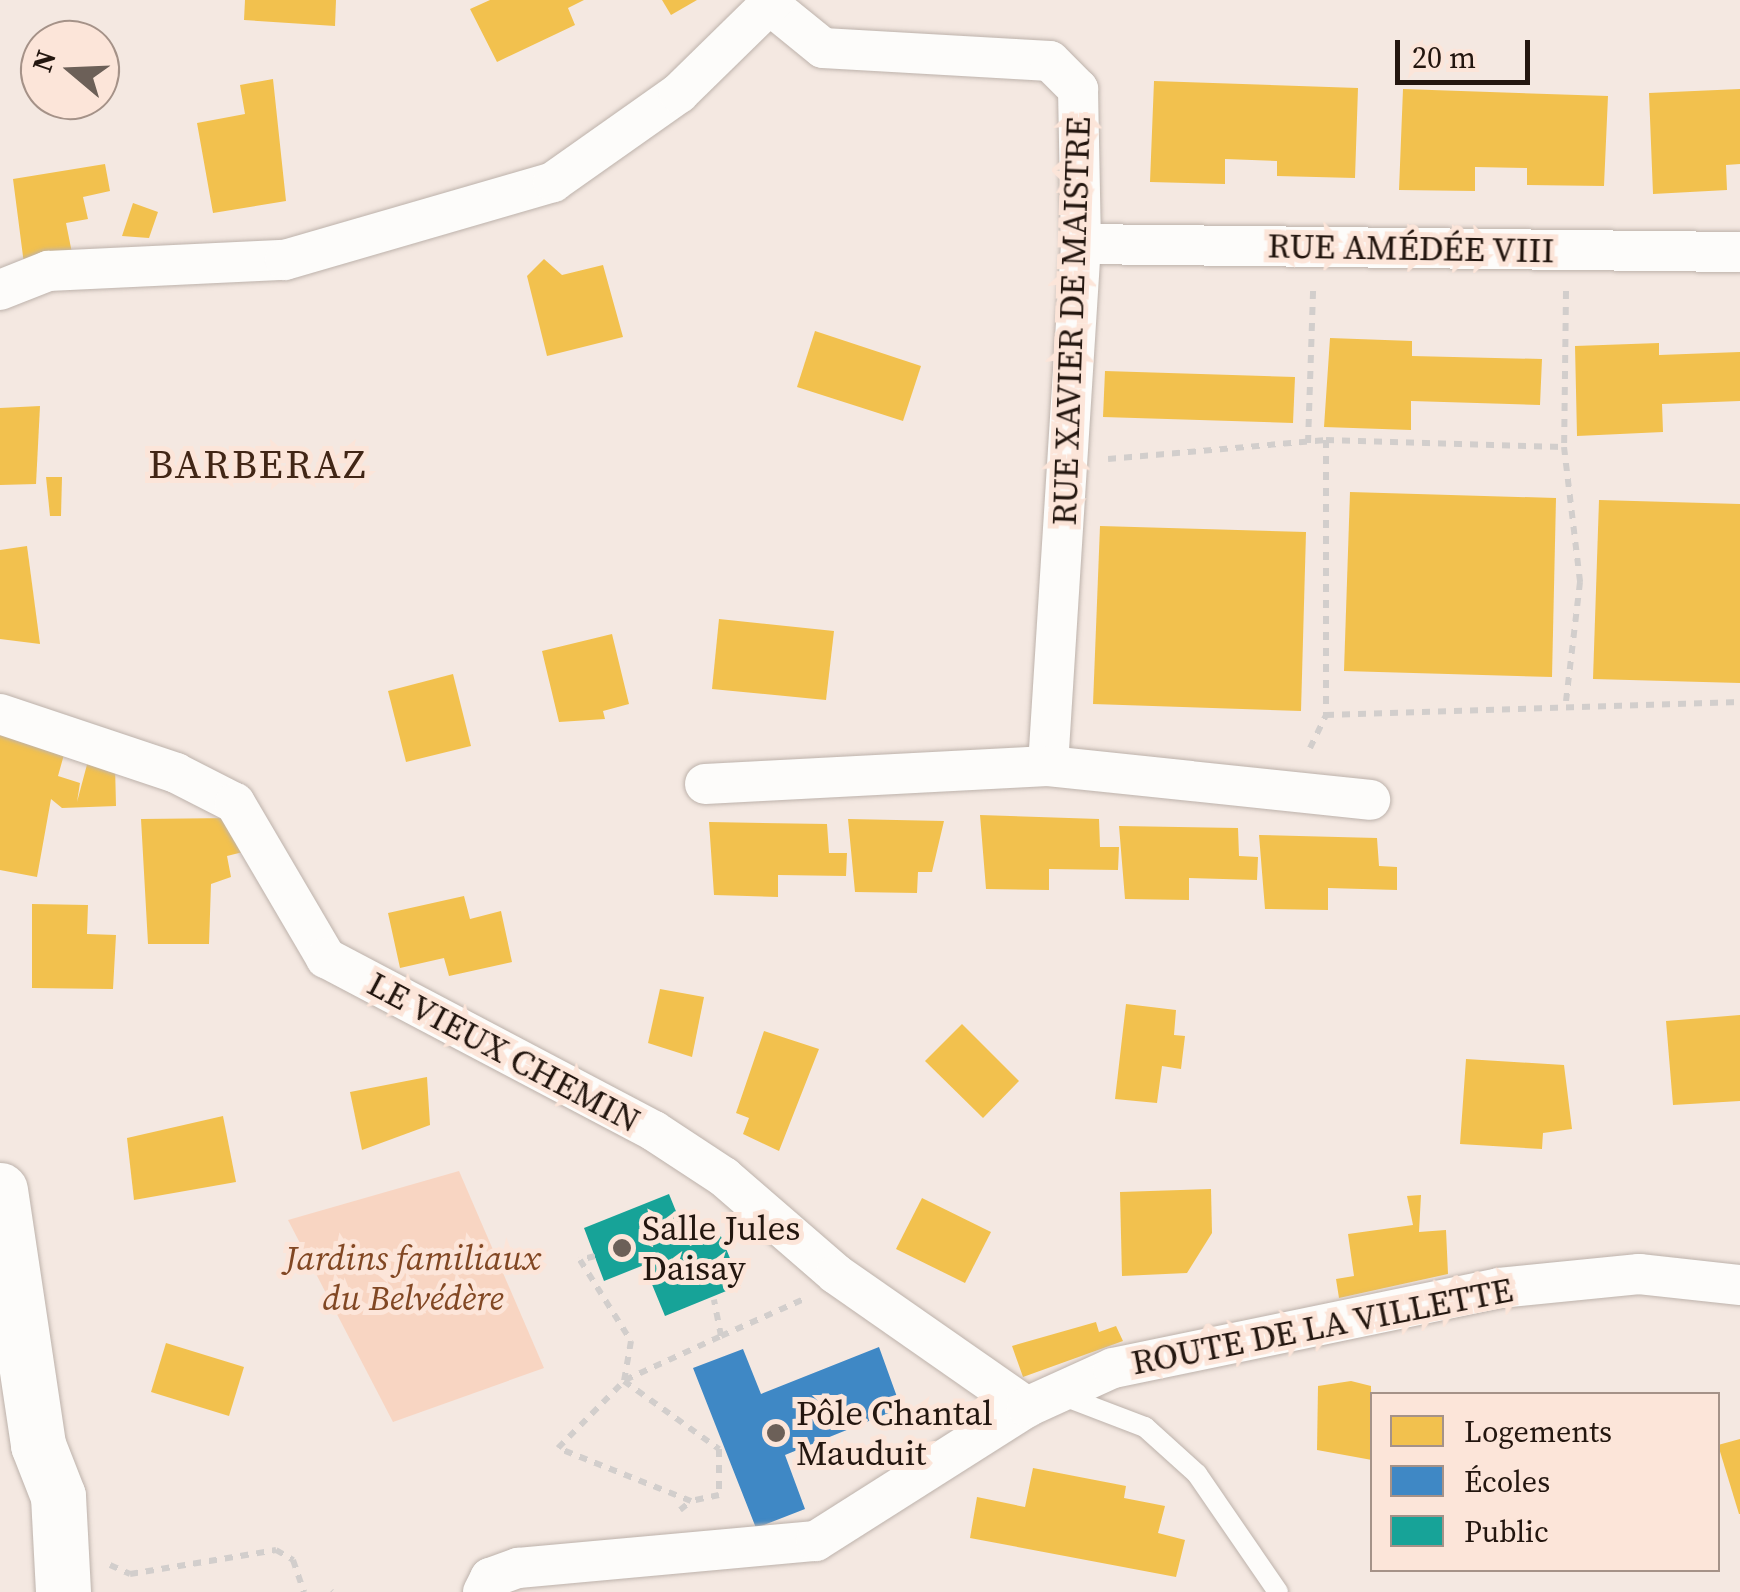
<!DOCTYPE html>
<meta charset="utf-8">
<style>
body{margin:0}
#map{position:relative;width:1740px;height:1592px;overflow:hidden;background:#f4e8e1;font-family:"Source Serif 4",serif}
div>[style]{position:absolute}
.green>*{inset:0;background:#f8d5c2}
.homes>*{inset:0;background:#f2c14e}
.schools>*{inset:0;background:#3f88c5}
.public>*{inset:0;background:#17a398}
.path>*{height:6px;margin-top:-3px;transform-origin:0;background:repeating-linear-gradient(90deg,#d2cecc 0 8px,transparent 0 16px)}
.roads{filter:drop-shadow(0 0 2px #bdb2ab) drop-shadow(0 0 2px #bdb2ab)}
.service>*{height:20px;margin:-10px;padding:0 10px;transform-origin:10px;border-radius:10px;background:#fdfcfa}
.minor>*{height:40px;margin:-20px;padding:0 20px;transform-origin:20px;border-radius:20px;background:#fdfcfa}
.secondary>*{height:55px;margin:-27.5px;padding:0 27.5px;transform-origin:27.5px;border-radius:27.5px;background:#fdfcfa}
.dots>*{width:28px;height:28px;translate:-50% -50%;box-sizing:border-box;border:5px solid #fce5d9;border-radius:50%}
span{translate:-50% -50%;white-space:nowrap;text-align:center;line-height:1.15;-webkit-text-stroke:10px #fce5d9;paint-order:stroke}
.street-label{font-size:35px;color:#23160f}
.poi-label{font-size:35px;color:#23160f}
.left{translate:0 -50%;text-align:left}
.park-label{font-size:35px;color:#814723;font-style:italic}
.quarter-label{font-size:40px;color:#412616;letter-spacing:2.5px}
.legend{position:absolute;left:1370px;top:1392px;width:350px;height:180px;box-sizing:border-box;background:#fce5d9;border:2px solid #a59288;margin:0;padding:12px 18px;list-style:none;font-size:30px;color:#23160f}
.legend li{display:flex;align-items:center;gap:20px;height:50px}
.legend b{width:50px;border:2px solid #a59288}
.north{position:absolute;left:20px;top:20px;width:100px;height:100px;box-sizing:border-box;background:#fce5d9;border:2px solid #a59288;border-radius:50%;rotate:289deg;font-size:28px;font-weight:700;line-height:40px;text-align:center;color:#23160f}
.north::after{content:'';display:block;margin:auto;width:35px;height:45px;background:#6c6058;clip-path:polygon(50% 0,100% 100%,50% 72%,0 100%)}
.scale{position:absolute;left:1395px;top:40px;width:135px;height:45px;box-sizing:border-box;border:5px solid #23160f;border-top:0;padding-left:12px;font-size:30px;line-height:35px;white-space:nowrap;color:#23160f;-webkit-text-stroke:8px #fce5d9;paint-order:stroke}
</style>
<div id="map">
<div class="green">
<div style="clip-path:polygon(459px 1171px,544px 1368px,393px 1422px,288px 1220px)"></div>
</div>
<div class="homes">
<div style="clip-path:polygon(245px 0,336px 0,335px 26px,244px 20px)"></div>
<div style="clip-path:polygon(490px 0,584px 0,568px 8px,575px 25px,497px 62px,470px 9px)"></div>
<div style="clip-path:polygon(662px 0,697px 0,671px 15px)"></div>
<div style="clip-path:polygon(273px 79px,286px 201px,213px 213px,197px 123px,245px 114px,240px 85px)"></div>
<div style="clip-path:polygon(1154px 81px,1358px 88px,1355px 178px,1277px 176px,1277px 161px,1225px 159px,1225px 184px,1150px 182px)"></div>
<div style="clip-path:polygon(1403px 89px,1608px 96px,1604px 186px,1527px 185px,1527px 168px,1475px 167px,1475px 191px,1399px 190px)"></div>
<div style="clip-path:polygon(1740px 89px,1740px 164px,1726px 165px,1727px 190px,1653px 194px,1649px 93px)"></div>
<div style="clip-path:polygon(105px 164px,110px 191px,83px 197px,88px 219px,66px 223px,72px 253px,24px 264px,13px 179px)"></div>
<div style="clip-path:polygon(133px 203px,158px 212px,149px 238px,122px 236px)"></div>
<div style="clip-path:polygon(544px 259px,562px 275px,603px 265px,623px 337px,547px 356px,527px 276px)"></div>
<div style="clip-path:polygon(815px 331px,921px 366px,903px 421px,797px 387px)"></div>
<div style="clip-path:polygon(1330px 338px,1412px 341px,1412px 356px,1542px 359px,1540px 405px,1411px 401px,1411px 430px,1324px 427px)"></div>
<div style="clip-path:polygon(1659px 343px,1659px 355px,1740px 352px,1740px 401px,1662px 404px,1663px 432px,1577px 436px,1575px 346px)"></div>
<div style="clip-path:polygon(1105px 371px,1295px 377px,1293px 423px,1103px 417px)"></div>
<div style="clip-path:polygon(40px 406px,36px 484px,0 485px,0 408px)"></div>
<div style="clip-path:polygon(46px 477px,62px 477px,61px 516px,50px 516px)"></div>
<div style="clip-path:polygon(1350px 492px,1556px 498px,1552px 677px,1344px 671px)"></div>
<div style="clip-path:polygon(1599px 500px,1740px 504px,1740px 683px,1593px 679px)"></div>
<div style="clip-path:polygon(1100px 526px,1306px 532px,1301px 711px,1093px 704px)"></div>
<div style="clip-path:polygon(27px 546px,40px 644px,0 639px,0 550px)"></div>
<div style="clip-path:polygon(719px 619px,834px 631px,826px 700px,712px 689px)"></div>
<div style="clip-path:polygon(612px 634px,629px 704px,603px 711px,605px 719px,559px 722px,542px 651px)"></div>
<div style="clip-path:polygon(453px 674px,471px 746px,406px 762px,388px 691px)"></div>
<div style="clip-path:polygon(0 732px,65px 751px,58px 776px,80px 783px,77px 802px,89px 757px,115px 765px,116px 806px,62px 808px,51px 799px,37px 877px,0 870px)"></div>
<div style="clip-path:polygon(980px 815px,1099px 819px,1100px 847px,1119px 847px,1118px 870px,1049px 869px,1049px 890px,986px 889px)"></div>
<div style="clip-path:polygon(231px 818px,243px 852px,227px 856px,231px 877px,211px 884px,209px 944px,148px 944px,141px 819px)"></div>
<div style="clip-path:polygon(848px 819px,944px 821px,932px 872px,918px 872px,917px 893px,855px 892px)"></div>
<div style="clip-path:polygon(709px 822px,827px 824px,829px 853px,847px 853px,846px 876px,778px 875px,778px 897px,714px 895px)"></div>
<div style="clip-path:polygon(1119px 826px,1238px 828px,1239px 856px,1258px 857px,1257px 880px,1189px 878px,1189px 900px,1125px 899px)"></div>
<div style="clip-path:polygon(1259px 835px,1377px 838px,1379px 866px,1397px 867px,1397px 890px,1328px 888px,1328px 910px,1265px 909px)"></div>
<div style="clip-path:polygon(464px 896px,470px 919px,501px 911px,512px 962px,449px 976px,444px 958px,400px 968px,388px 913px)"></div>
<div style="clip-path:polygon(32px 904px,88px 905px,87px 934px,116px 935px,113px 989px,32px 988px)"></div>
<div style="clip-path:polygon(660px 989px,704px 997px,692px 1057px,648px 1043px)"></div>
<div style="clip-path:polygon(1126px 1004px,1176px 1010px,1174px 1035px,1185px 1036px,1181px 1069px,1162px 1066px,1157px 1103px,1115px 1099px)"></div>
<div style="clip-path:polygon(1740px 1015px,1740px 1101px,1673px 1105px,1666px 1021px)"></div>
<div style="clip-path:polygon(962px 1024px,1019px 1081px,983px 1118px,925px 1061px)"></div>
<div style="clip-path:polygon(764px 1031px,819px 1049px,779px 1151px,743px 1134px,749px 1118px,736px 1113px)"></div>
<div style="clip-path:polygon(1466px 1059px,1564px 1065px,1572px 1129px,1543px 1133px,1542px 1149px,1460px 1144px)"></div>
<div style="clip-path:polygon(427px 1077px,430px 1125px,362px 1150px,350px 1092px)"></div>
<div style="clip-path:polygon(223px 1116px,236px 1182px,134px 1200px,127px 1138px)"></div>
<div style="clip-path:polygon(1211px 1189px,1212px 1233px,1187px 1273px,1122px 1276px,1120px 1192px)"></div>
<div style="clip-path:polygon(1421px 1195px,1419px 1232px,1446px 1230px,1448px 1274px,1339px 1298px,1336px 1279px,1354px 1276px,1348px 1234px,1413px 1225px,1407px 1196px)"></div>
<div style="clip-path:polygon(922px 1198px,991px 1232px,965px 1283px,896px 1249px)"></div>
<div style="clip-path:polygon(1096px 1322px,1099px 1332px,1116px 1326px,1123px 1341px,1023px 1377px,1012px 1346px)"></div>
<div style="clip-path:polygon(166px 1343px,244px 1367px,229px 1416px,151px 1392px)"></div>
<div style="clip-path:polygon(1351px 1381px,1371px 1386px,1372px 1460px,1317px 1450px,1318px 1386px)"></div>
<div style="clip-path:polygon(1740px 1439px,1740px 1514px,1739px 1514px,1718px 1445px)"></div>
<div style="clip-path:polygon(1033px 1468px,1126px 1486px,1124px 1498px,1165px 1506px,1158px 1533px,1185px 1540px,1176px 1577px,970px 1538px,977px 1497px,1025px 1507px)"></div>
</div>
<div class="schools">
<div style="clip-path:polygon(879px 1347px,901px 1408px,785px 1455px,805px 1509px,756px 1528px,693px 1368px,743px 1349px,761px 1394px)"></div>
</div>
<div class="public">
<div style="clip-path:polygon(669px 1194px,690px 1246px,720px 1234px,741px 1285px,665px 1316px,644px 1265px,604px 1281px,584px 1228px)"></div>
</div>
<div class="path">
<div style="left:1566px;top:291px;width:156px;rotate:90.7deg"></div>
<div style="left:1564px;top:447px;width:136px;rotate:83.2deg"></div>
<div style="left:1580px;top:582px;width:120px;rotate:96.7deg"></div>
<div style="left:1326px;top:440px;width:238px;rotate:1.7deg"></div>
<div style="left:1308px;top:443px;width:154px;rotate:-88.1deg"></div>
<div style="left:1108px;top:459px;width:219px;rotate:-5deg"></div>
<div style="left:1326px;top:440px;width:275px;rotate:90deg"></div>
<div style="left:1310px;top:748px;width:37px;rotate:-64deg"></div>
<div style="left:1326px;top:715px;width:414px;rotate:-1.8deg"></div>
<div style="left:595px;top:1256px;width:16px;rotate:165deg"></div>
<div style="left:580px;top:1260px;width:96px;rotate:57.8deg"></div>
<div style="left:631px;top:1341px;width:41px;rotate:99.9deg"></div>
<div style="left:721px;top:1336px;width:89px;rotate:-24deg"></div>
<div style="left:625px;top:1380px;width:106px;rotate:-24.6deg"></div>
<div style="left:721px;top:1336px;width:37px;rotate:-101deg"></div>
<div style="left:680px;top:1510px;width:14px;rotate:-39deg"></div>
<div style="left:691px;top:1501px;width:143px;rotate:-158.3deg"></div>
<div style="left:558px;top:1448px;width:94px;rotate:-45.4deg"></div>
<div style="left:624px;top:1381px;width:117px;rotate:35.6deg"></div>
<div style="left:719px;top:1449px;width:46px;rotate:90deg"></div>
<div style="left:719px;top:1495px;width:29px;rotate:168deg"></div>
<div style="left:110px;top:1565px;width:22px;rotate:24deg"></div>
<div style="left:130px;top:1574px;width:148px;rotate:-9.3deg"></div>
<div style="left:276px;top:1550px;width:20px;rotate:30deg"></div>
<div style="left:293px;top:1560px;width:34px;rotate:71deg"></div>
<div style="left:331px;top:1591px;width:1px;rotate:45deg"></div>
</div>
<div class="roads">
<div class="service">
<div style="left:1061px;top:1395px;width:90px;rotate:20.9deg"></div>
<div style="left:1145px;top:1427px;width:70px;rotate:42.1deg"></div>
<div style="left:1197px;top:1474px;width:143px;rotate:55.5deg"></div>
</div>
<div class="minor">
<div style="left:770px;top:5px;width:68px;rotate:39.1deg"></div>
<div style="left:823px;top:48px;width:227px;rotate:3.3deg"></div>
<div style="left:1050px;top:61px;width:40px;rotate:45deg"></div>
<div style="left:1078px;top:89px;width:155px;rotate:88.9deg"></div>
<div style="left:1081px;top:244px;width:523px;rotate:93.62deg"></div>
<div style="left:1081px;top:244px;width:659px;rotate:0.7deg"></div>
<div style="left:0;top:290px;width:52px;rotate:-21.6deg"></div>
<div style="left:48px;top:271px;width:237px;rotate:-2.7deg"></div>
<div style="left:285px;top:260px;width:279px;rotate:-16.2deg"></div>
<div style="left:553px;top:182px;width:154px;rotate:-35.2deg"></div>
<div style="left:679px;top:93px;width:133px;rotate:-44.4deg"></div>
<div style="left:0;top:714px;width:186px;rotate:18.5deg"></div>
<div style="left:176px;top:773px;width:66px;rotate:27deg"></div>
<div style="left:235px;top:803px;width:180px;rotate:59.6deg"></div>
<div style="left:326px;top:958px;width:371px;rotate:27.8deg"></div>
<div style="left:654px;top:1131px;width:84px;rotate:33.3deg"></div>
<div style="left:724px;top:1177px;width:148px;rotate:40.9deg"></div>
<div style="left:836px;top:1274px;width:233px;rotate:34.9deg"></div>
<div style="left:705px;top:784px;width:343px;rotate:-3deg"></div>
<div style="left:1048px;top:766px;width:324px;rotate:6deg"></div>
<div style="left:483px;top:1592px;width:16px;rotate:-63deg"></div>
<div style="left:490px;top:1578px;width:30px;rotate:-20deg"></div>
<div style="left:518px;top:1568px;width:299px;rotate:-5.2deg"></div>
<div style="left:816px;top:1541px;width:250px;rotate:-32.4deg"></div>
<div style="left:1027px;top:1407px;width:94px;rotate:-24.4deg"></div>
<div style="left:1113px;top:1368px;width:394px;rotate:-11.7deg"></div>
<div style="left:1499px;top:1288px;width:141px;rotate:-5.7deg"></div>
<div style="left:1639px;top:1274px;width:102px;rotate:6.2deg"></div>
</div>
<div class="secondary">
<div style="left:0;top:1190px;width:258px;rotate:81.5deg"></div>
<div style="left:38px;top:1445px;width:55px;rotate:68.6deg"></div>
<div style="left:58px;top:1496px;width:96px;rotate:87deg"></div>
</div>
</div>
<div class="dots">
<div style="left:622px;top:1248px;background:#6c6058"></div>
<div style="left:776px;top:1433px;background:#6c6058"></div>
</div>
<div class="street-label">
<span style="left:1411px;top:248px;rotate:1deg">RUE AMÉDÉE VIII</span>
<span style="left:1071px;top:321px;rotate:-88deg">RUE XAVIER DE MAISTRE</span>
<span style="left:504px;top:1052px;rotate:28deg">LE VIEUX CHEMIN</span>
<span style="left:1322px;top:1326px;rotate:-11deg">ROUTE DE LA VILLETTE</span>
</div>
<div class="poi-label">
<span class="left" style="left:642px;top:1248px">Salle Jules<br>Daisay</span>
<span class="left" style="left:796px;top:1433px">Pôle Chantal<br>Mauduit</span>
</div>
<div class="park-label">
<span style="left:413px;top:1278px">Jardins familiaux<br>du Belvédère</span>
</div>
<div class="quarter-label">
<span style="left:258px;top:464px">BARBERAZ</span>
</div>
<ul class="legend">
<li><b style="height:28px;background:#f2c14e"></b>Logements</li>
<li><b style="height:28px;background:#3f88c5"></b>Écoles</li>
<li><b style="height:28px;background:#17a398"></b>Public</li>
</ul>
<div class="north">N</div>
<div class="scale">20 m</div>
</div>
